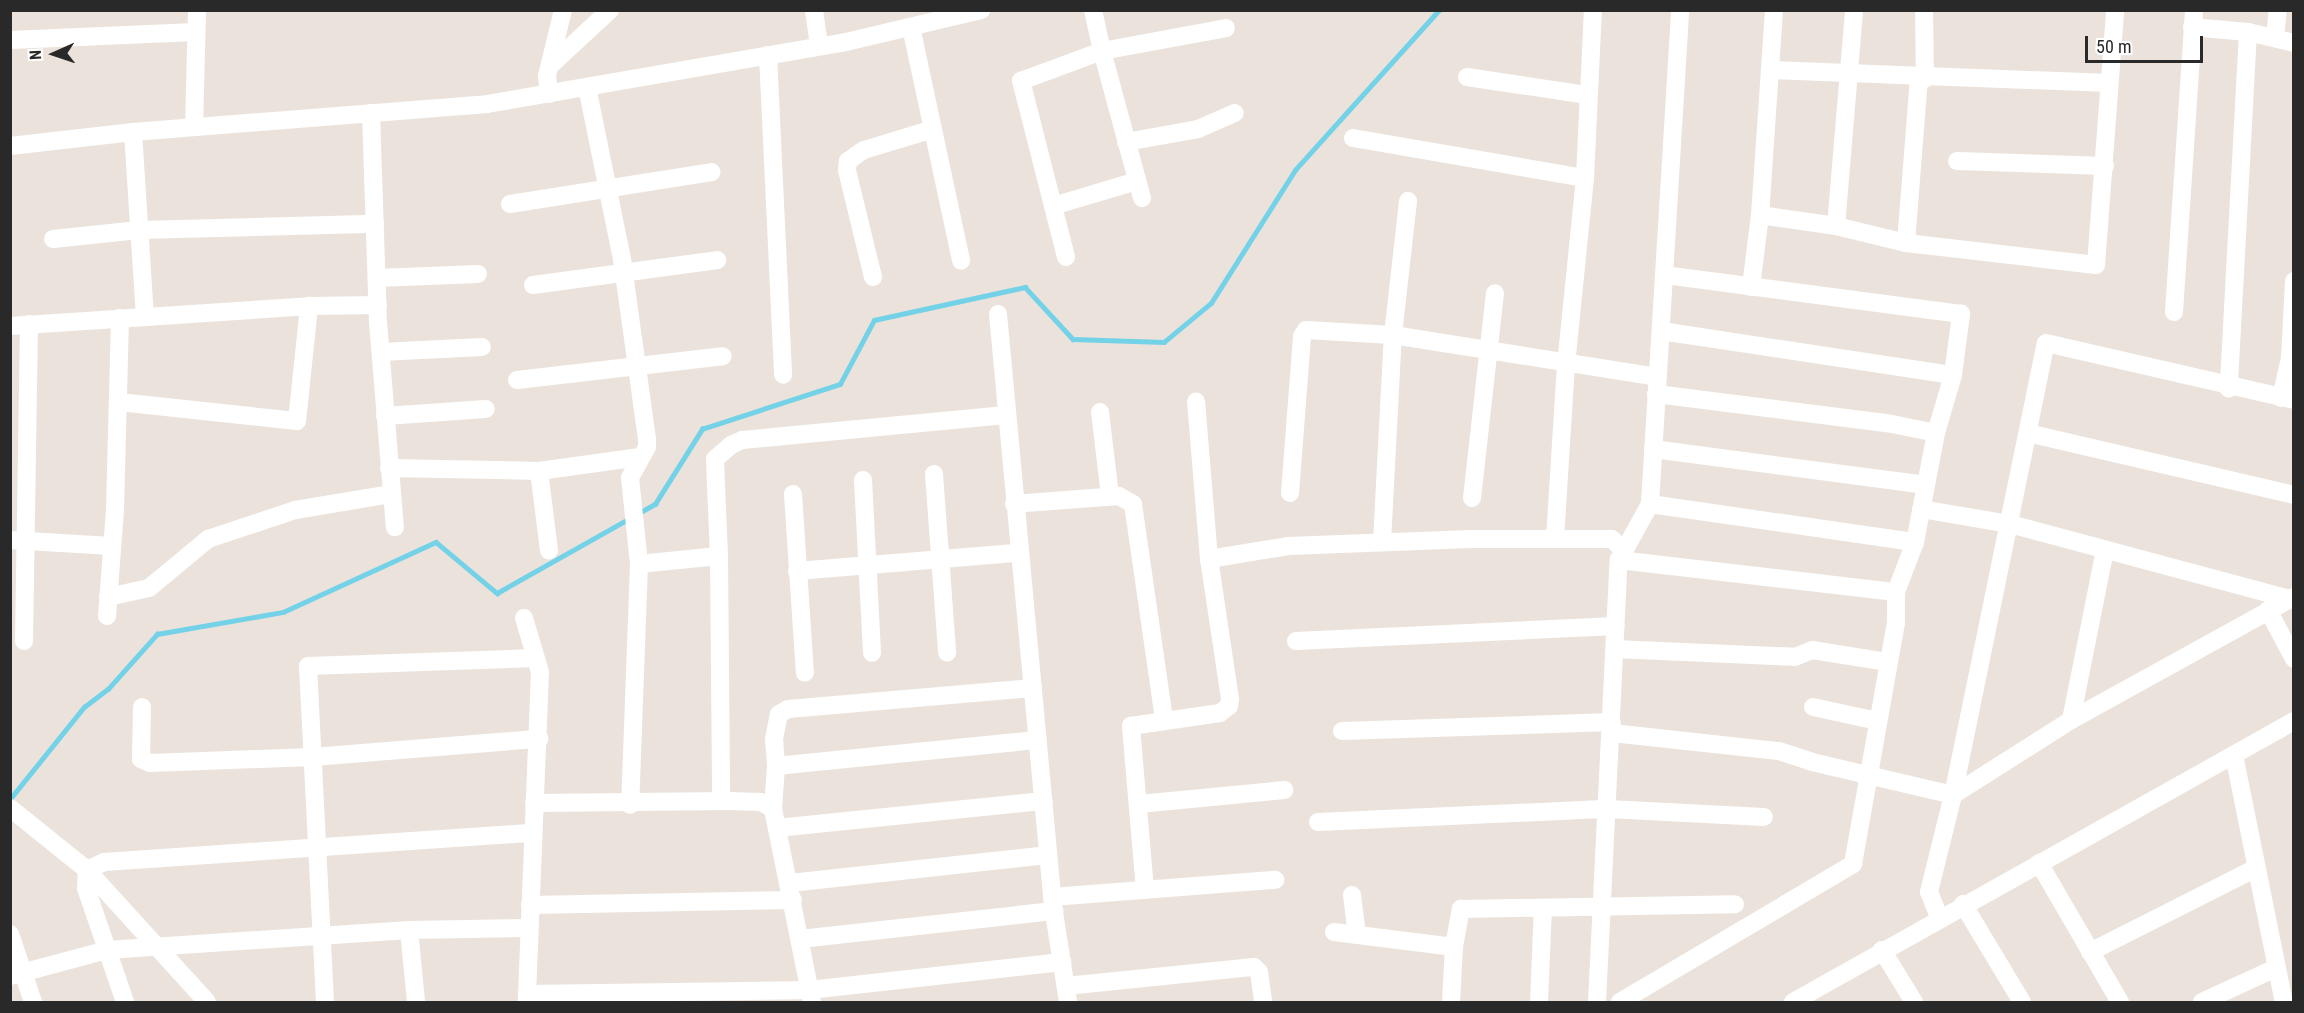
<!DOCTYPE html>
<style>
body{margin:0}
#map{position:relative;width:2304px;height:1013px;overflow:hidden;background:#ebe3db;font-family:"Roboto Condensed",sans-serif}
div>[style]{position:absolute}
.stream>*{height:4.5px;margin:-2.25px;padding:0 2.25px;transform-origin:2.25px;border-radius:2.25px;background:#73d2e8}
.street>*{height:18px;margin:-9px;padding:0 9px;transform-origin:9px;border-radius:9px;background:#fff}
span{translate:-50% -50%;white-space:nowrap;text-align:center;line-height:1.15;-webkit-text-stroke:5px #fff;paint-order:stroke}
.frame{position:absolute;inset:0;border:12px solid #292929;pointer-events:none}
.north{position:absolute;left:24px;top:24px;width:60px;height:60px;-webkit-text-stroke:4px #fff;paint-order:stroke;rotate:267deg;font-size:16px;font-weight:700;line-height:24px;text-align:center;color:#292929}
.north::after{content:'';display:block;margin:auto;width:21px;height:27px;background:#292929;clip-path:polygon(50% 0,100% 100%,50% 72%,0 100%)}
.scale{position:absolute;left:2085px;top:36px;width:118px;height:27px;box-sizing:border-box;border:3px solid #292929;border-top:0;padding-left:8px;font-size:18px;line-height:21px;white-space:nowrap;color:#292929;-webkit-text-stroke:4px #fff;paint-order:stroke}
</style>
<div id="map">
<div class="stream">
<div style="left:637px;top:514px;width:21px;rotate:-29deg"></div>
<div style="left:655px;top:504px;width:89px;rotate:-57.9deg"></div>
<div style="left:702px;top:429px;width:145px;rotate:-18.1deg"></div>
<div style="left:840px;top:384px;width:72px;rotate:-62deg"></div>
<div style="left:874px;top:320px;width:155px;rotate:-12.3deg"></div>
<div style="left:1025px;top:287px;width:71px;rotate:47.3deg"></div>
<div style="left:1073px;top:339px;width:91px;rotate:1.9deg"></div>
<div style="left:1164px;top:342px;width:61px;rotate:-39.7deg"></div>
<div style="left:1211px;top:303px;width:157px;rotate:-57.7deg"></div>
<div style="left:1295px;top:170px;width:215px;rotate:-48deg"></div>
<div style="left:10px;top:799px;width:118px;rotate:-51.2deg"></div>
<div style="left:84px;top:707px;width:30px;rotate:-37deg"></div>
<div style="left:108px;top:689px;width:74px;rotate:-48.3deg"></div>
<div style="left:157px;top:634px;width:128px;rotate:-9.9deg"></div>
<div style="left:283px;top:612px;width:168px;rotate:-24.6deg"></div>
<div style="left:436px;top:542px;width:80px;rotate:39.9deg"></div>
<div style="left:497px;top:593px;width:153px;rotate:-29.4deg"></div>
</div>
<div class="street">
<div style="left:814px;top:10px;width:36px;rotate:82deg"></div>
<div style="left:1774px;top:10px;width:205px;rotate:93.9deg"></div>
<div style="left:1760px;top:215px;width:77px;rotate:8.2deg"></div>
<div style="left:1836px;top:226px;width:72px;rotate:13.7deg"></div>
<div style="left:1906px;top:243px;width:191px;rotate:6.6deg"></div>
<div style="left:2096px;top:265px;width:256px;rotate:-85.7deg"></div>
<div style="left:1924px;top:10px;width:69px;rotate:89.2deg"></div>
<div style="left:911px;top:27px;width:239px;rotate:77.9deg"></div>
<div style="left:2192px;top:27px;width:56px;rotate:5.1deg"></div>
<div style="left:2248px;top:32px;width:357px;rotate:93.1deg"></div>
<div style="left:2248px;top:32px;width:47px;rotate:13.4deg"></div>
<div style="left:2275px;top:37px;width:27px;rotate:-84deg"></div>
<div style="left:10px;top:40px;width:186px;rotate:-2.5deg"></div>
<div style="left:768px;top:55px;width:320px;rotate:87.3deg"></div>
<div style="left:553px;top:63px;width:78px;rotate:-42.9deg"></div>
<div style="left:1770px;top:70px;width:339px;rotate:2.2deg"></div>
<div style="left:1467px;top:77px;width:122px;rotate:8.5deg"></div>
<div style="left:587px;top:87px;width:176px;rotate:78.5deg"></div>
<div style="left:622px;top:259px;width:183px;rotate:82.1deg"></div>
<div style="left:647px;top:440px;width:7px;rotate:90deg"></div>
<div style="left:647px;top:447px;width:35px;rotate:119deg"></div>
<div style="left:630px;top:478px;width:86px;rotate:84deg"></div>
<div style="left:639px;top:564px;width:241px;rotate:92.1deg"></div>
<div style="left:549px;top:94px;width:18px;rotate:-96deg"></div>
<div style="left:547px;top:76px;width:68px;rotate:-76.4deg"></div>
<div style="left:371px;top:113px;width:209px;rotate:88.1deg"></div>
<div style="left:378px;top:322px;width:206px;rotate:85.3deg"></div>
<div style="left:194px;top:127px;width:117px;rotate:-88.5deg"></div>
<div style="left:133px;top:132px;width:184px;rotate:86.3deg"></div>
<div style="left:1353px;top:138px;width:235px;rotate:9.8deg"></div>
<div style="left:1126px;top:142px;width:73px;rotate:-10.2deg"></div>
<div style="left:1198px;top:129px;width:40px;rotate:-23.4deg"></div>
<div style="left:10px;top:146px;width:124px;rotate:-6.5deg"></div>
<div style="left:133px;top:132px;width:355px;rotate:-4.5deg"></div>
<div style="left:487px;top:104px;width:364px;rotate:-9.8deg"></div>
<div style="left:846px;top:42px;width:139px;rotate:-13.3deg"></div>
<div style="left:1957px;top:161px;width:148px;rotate:1.9deg"></div>
<div style="left:1142px;top:198px;width:152px;rotate:-105.2deg"></div>
<div style="left:1102px;top:51px;width:126px;rotate:-10.5deg"></div>
<div style="left:510px;top:204px;width:204px;rotate:-9deg"></div>
<div style="left:1053px;top:206px;width:88px;rotate:-16.6deg"></div>
<div style="left:1836px;top:226px;width:217px;rotate:-85.2deg"></div>
<div style="left:53px;top:239px;width:86px;rotate:-6deg"></div>
<div style="left:139px;top:230px;width:236px;rotate:-1.5deg"></div>
<div style="left:1906px;top:243px;width:165px;rotate:-85.5deg"></div>
<div style="left:1066px;top:257px;width:182px;rotate:-104.3deg"></div>
<div style="left:1021px;top:81px;width:86px;rotate:-20.3deg"></div>
<div style="left:1102px;top:51px;width:42px;rotate:-102.4deg"></div>
<div style="left:873px;top:277px;width:110px;rotate:-103.7deg"></div>
<div style="left:847px;top:170px;width:9px;rotate:-84deg"></div>
<div style="left:848px;top:161px;width:19px;rotate:-35deg"></div>
<div style="left:864px;top:150px;width:72px;rotate:-16.9deg"></div>
<div style="left:377px;top:278px;width:101px;rotate:-2.3deg"></div>
<div style="left:533px;top:285px;width:186px;rotate:-7.7deg"></div>
<div style="left:1751px;top:287px;width:73px;rotate:-82.9deg"></div>
<div style="left:2174px;top:312px;width:303px;rotate:-86.2deg"></div>
<div style="left:998px;top:314px;width:595px;rotate:84.69deg"></div>
<div style="left:1053px;top:906px;width:97px;rotate:81.1deg"></div>
<div style="left:10px;top:326px;width:300px;rotate:-3.8deg"></div>
<div style="left:309px;top:306px;width:69px;rotate:-0.8deg"></div>
<div style="left:1661px;top:331px;width:295px;rotate:8.6deg"></div>
<div style="left:381px;top:352px;width:101px;rotate:-2.8deg"></div>
<div style="left:517px;top:380px;width:207px;rotate:-6.6deg"></div>
<div style="left:1656px;top:394px;width:233px;rotate:7.2deg"></div>
<div style="left:1887px;top:423px;width:50px;rotate:11.5deg"></div>
<div style="left:2281px;top:398px;width:41px;rotate:-77.3deg"></div>
<div style="left:2290px;top:358px;width:77px;rotate:-87deg"></div>
<div style="left:119px;top:402px;width:179px;rotate:6.1deg"></div>
<div style="left:297px;top:421px;width:116px;rotate:-84deg"></div>
<div style="left:1100px;top:412px;width:85px;rotate:83.2deg"></div>
<div style="left:385px;top:416px;width:101px;rotate:-4deg"></div>
<div style="left:2028px;top:433px;width:273px;rotate:13.1deg"></div>
<div style="left:1653px;top:449px;width:274px;rotate:7.5deg"></div>
<div style="left:389px;top:468px;width:150px;rotate:1.1deg"></div>
<div style="left:539px;top:471px;width:102px;rotate:-7.9deg"></div>
<div style="left:539px;top:471px;width:80px;rotate:82.8deg"></div>
<div style="left:934px;top:474px;width:179px;rotate:85.8deg"></div>
<div style="left:863px;top:480px;width:173px;rotate:87deg"></div>
<div style="left:1290px;top:493px;width:157px;rotate:-85.6deg"></div>
<div style="left:1302px;top:336px;width:7px;rotate:-56deg"></div>
<div style="left:1306px;top:330px;width:87px;rotate:3.3deg"></div>
<div style="left:1393px;top:335px;width:267px;rotate:9deg"></div>
<div style="left:793px;top:494px;width:179px;rotate:86.2deg"></div>
<div style="left:1472px;top:498px;width:206px;rotate:-83.6deg"></div>
<div style="left:1014px;top:504px;width:105px;rotate:-4.4deg"></div>
<div style="left:1119px;top:496px;width:16px;rotate:30deg"></div>
<div style="left:1133px;top:504px;width:217px;rotate:81.8deg"></div>
<div style="left:1650px;top:504px;width:268px;rotate:8.2deg"></div>
<div style="left:1921px;top:509px;width:90px;rotate:9.6deg"></div>
<div style="left:2010px;top:524px;width:290px;rotate:15deg"></div>
<div style="left:1555px;top:539px;width:174px;rotate:-86.4deg"></div>
<div style="left:1566px;top:365px;width:188px;rotate:-84.2deg"></div>
<div style="left:1585px;top:178px;width:168px;rotate:-87.3deg"></div>
<div style="left:10px;top:540px;width:102px;rotate:3.4deg"></div>
<div style="left:1382px;top:542px;width:207px;rotate:-87deg"></div>
<div style="left:1393px;top:335px;width:135px;rotate:-83.6deg"></div>
<div style="left:719px;top:556px;width:97px;rotate:-92.4deg"></div>
<div style="left:715px;top:459px;width:21px;rotate:-41deg"></div>
<div style="left:731px;top:445px;width:12px;rotate:-24deg"></div>
<div style="left:742px;top:440px;width:265px;rotate:-5.4deg"></div>
<div style="left:1209px;top:559px;width:80px;rotate:-9.3deg"></div>
<div style="left:1288px;top:546px;width:184px;rotate:-2.2deg"></div>
<div style="left:1472px;top:539px;width:140px"></div>
<div style="left:1612px;top:539px;width:17px;rotate:45deg"></div>
<div style="left:1619px;top:560px;width:279px;rotate:6.6deg"></div>
<div style="left:639px;top:564px;width:80px;rotate:-5.7deg"></div>
<div style="left:719px;top:556px;width:245px;rotate:89.5deg"></div>
<div style="left:797px;top:571px;width:222px;rotate:-4.7deg"></div>
<div style="left:108px;top:597px;width:42px;rotate:-12.4deg"></div>
<div style="left:149px;top:588px;width:77px;rotate:-39.7deg"></div>
<div style="left:208px;top:539px;width:92px;rotate:-18.4deg"></div>
<div style="left:295px;top:510px;width:98px;rotate:-9.4deg"></div>
<div style="left:2268px;top:610px;width:55px;rotate:62deg"></div>
<div style="left:107px;top:616px;width:107px;rotate:-85.7deg"></div>
<div style="left:115px;top:509px;width:191px;rotate:-88.5deg"></div>
<div style="left:524px;top:618px;width:56px;rotate:73.5deg"></div>
<div style="left:540px;top:672px;width:330px;rotate:92.3deg"></div>
<div style="left:24px;top:641px;width:317px;rotate:-89.1deg"></div>
<div style="left:1296px;top:641px;width:320px;rotate:-2.7deg"></div>
<div style="left:1615px;top:649px;width:180px;rotate:2.5deg"></div>
<div style="left:1795px;top:657px;width:18px;rotate:-22deg"></div>
<div style="left:1812px;top:650px;width:77px;rotate:9deg"></div>
<div style="left:142px;top:707px;width:52px;rotate:91.1deg"></div>
<div style="left:141px;top:759px;width:10px;rotate:24deg"></div>
<div style="left:150px;top:763px;width:163px;rotate:-2.1deg"></div>
<div style="left:313px;top:757px;width:227px;rotate:-4.6deg"></div>
<div style="left:1813px;top:707px;width:66px;rotate:12.3deg"></div>
<div style="left:2071px;top:720px;width:173px;rotate:-78.7deg"></div>
<div style="left:1342px;top:731px;width:270px;rotate:-1.9deg"></div>
<div style="left:1612px;top:733px;width:168px;rotate:6.2deg"></div>
<div style="left:1779px;top:751px;width:35px;rotate:18deg"></div>
<div style="left:1812px;top:762px;width:145px;rotate:13.2deg"></div>
<div style="left:1953px;top:795px;width:100px;rotate:103.9deg"></div>
<div style="left:1929px;top:892px;width:27px;rotate:68deg"></div>
<div style="left:2234px;top:755px;width:252px;rotate:78.6deg"></div>
<div style="left:776px;top:766px;width:27px;rotate:-94deg"></div>
<div style="left:774px;top:739px;width:25px;rotate:-79deg"></div>
<div style="left:779px;top:714px;width:10px;rotate:-29deg"></div>
<div style="left:788px;top:709px;width:246px;rotate:-4.9deg"></div>
<div style="left:1953px;top:795px;width:461px;rotate:-78.4deg"></div>
<div style="left:2046px;top:343px;width:254px;rotate:12.9deg"></div>
<div style="left:1953px;top:795px;width:140px;rotate:-32.4deg"></div>
<div style="left:2071px;top:720px;width:255px;rotate:-28.9deg"></div>
<div style="left:534px;top:803px;width:195px;rotate:-0.6deg"></div>
<div style="left:729px;top:801px;width:32px;rotate:2deg"></div>
<div style="left:761px;top:802px;width:14px;rotate:30deg"></div>
<div style="left:773px;top:809px;width:197px;rotate:78.6deg"></div>
<div style="left:1139px;top:804px;width:146px;rotate:-5.5deg"></div>
<div style="left:10px;top:808px;width:99px;rotate:38.8deg"></div>
<div style="left:87px;top:870px;width:178px;rotate:47.7deg"></div>
<div style="left:773px;top:809px;width:43px;rotate:-86deg"></div>
<div style="left:776px;top:766px;width:263px;rotate:-5.7deg"></div>
<div style="left:1318px;top:822px;width:290px;rotate:-2.6deg"></div>
<div style="left:1608px;top:809px;width:156px;rotate:2.9deg"></div>
<div style="left:777px;top:828px;width:268px;rotate:-5.8deg"></div>
<div style="left:2039px;top:863px;width:161px;rotate:59.8deg"></div>
<div style="left:790px;top:883px;width:260px;rotate:-6.2deg"></div>
<div style="left:1145px;top:890px;width:165px;rotate:-94.9deg"></div>
<div style="left:1131px;top:726px;width:90px;rotate:-8.3deg"></div>
<div style="left:1220px;top:713px;width:11px;rotate:-38deg"></div>
<div style="left:1229px;top:706px;width:7px;rotate:-82deg"></div>
<div style="left:1230px;top:699px;width:142px;rotate:-98.5deg"></div>
<div style="left:1209px;top:559px;width:158px;rotate:-94.7deg"></div>
<div style="left:1352px;top:895px;width:40px;rotate:82.9deg"></div>
<div style="left:1052px;top:897px;width:224px;rotate:-4.4deg"></div>
<div style="left:1963px;top:904px;width:114px;rotate:59deg"></div>
<div style="left:530px;top:905px;width:263px;rotate:-1.1deg"></div>
<div style="left:409px;top:930px;width:120px;rotate:-1deg"></div>
<div style="left:1334px;top:932px;width:121px;rotate:7.1deg"></div>
<div style="left:10px;top:934px;width:72px;rotate:71.3deg"></div>
<div style="left:800px;top:939px;width:256px;rotate:-6.3deg"></div>
<div style="left:1882px;top:950px;width:61px;rotate:58.4deg"></div>
<div style="left:2090px;top:952px;width:186px;rotate:-26.8deg"></div>
<div style="left:10px;top:976px;width:100px;rotate:-15deg"></div>
<div style="left:107px;top:950px;width:303px;rotate:-3.8deg"></div>
<div style="left:409px;top:930px;width:72px;rotate:84.4deg"></div>
<div style="left:1066px;top:986px;width:189px;rotate:-5.8deg"></div>
<div style="left:1254px;top:967px;width:7px;rotate:45deg"></div>
<div style="left:1259px;top:972px;width:30px;rotate:82deg"></div>
<div style="left:527px;top:994px;width:282px;rotate:-0.8deg"></div>
<div style="left:809px;top:990px;width:255px;rotate:-6.3deg"></div>
<div style="left:125px;top:1002px;width:120px;rotate:-108.9deg"></div>
<div style="left:86px;top:888px;width:18px;rotate:-87deg"></div>
<div style="left:87px;top:870px;width:19px;rotate:-25deg"></div>
<div style="left:104px;top:862px;width:429px;rotate:-3.9deg"></div>
<div style="left:325px;top:1002px;width:336px;rotate:-92.9deg"></div>
<div style="left:308px;top:666px;width:228px;rotate:-2deg"></div>
<div style="left:1451px;top:1002px;width:55px;rotate:-86.9deg"></div>
<div style="left:1454px;top:947px;width:39px;rotate:-80deg"></div>
<div style="left:1461px;top:909px;width:274px;rotate:-1deg"></div>
<div style="left:1539px;top:1002px;width:94px;rotate:-87.6deg"></div>
<div style="left:1597px;top:1002px;width:443px;rotate:-87.2deg"></div>
<div style="left:1619px;top:560px;width:64px;rotate:-61deg"></div>
<div style="left:1650px;top:504px;width:495px;rotate:-86.5deg"></div>
<div style="left:1620px;top:1002px;width:271px;rotate:-30.6deg"></div>
<div style="left:1853px;top:864px;width:245px;rotate:-79.9deg"></div>
<div style="left:1896px;top:623px;width:31px;rotate:-90deg"></div>
<div style="left:1896px;top:592px;width:53px;rotate:-69.2deg"></div>
<div style="left:1915px;top:542px;width:111px;rotate:-79.1deg"></div>
<div style="left:1936px;top:433px;width:60px;rotate:-73.7deg"></div>
<div style="left:1953px;top:375px;width:62px;rotate:-82.5deg"></div>
<div style="left:1961px;top:314px;width:298px;rotate:-172.5deg"></div>
<div style="left:1793px;top:1002px;width:574px;rotate:-29.29deg"></div>
<div style="left:2202px;top:1002px;width:81px;rotate:-24.7deg"></div>
</div>
<div class="frame"></div>
<div class="north">N</div>
<div class="scale">50 m</div>
</div>
